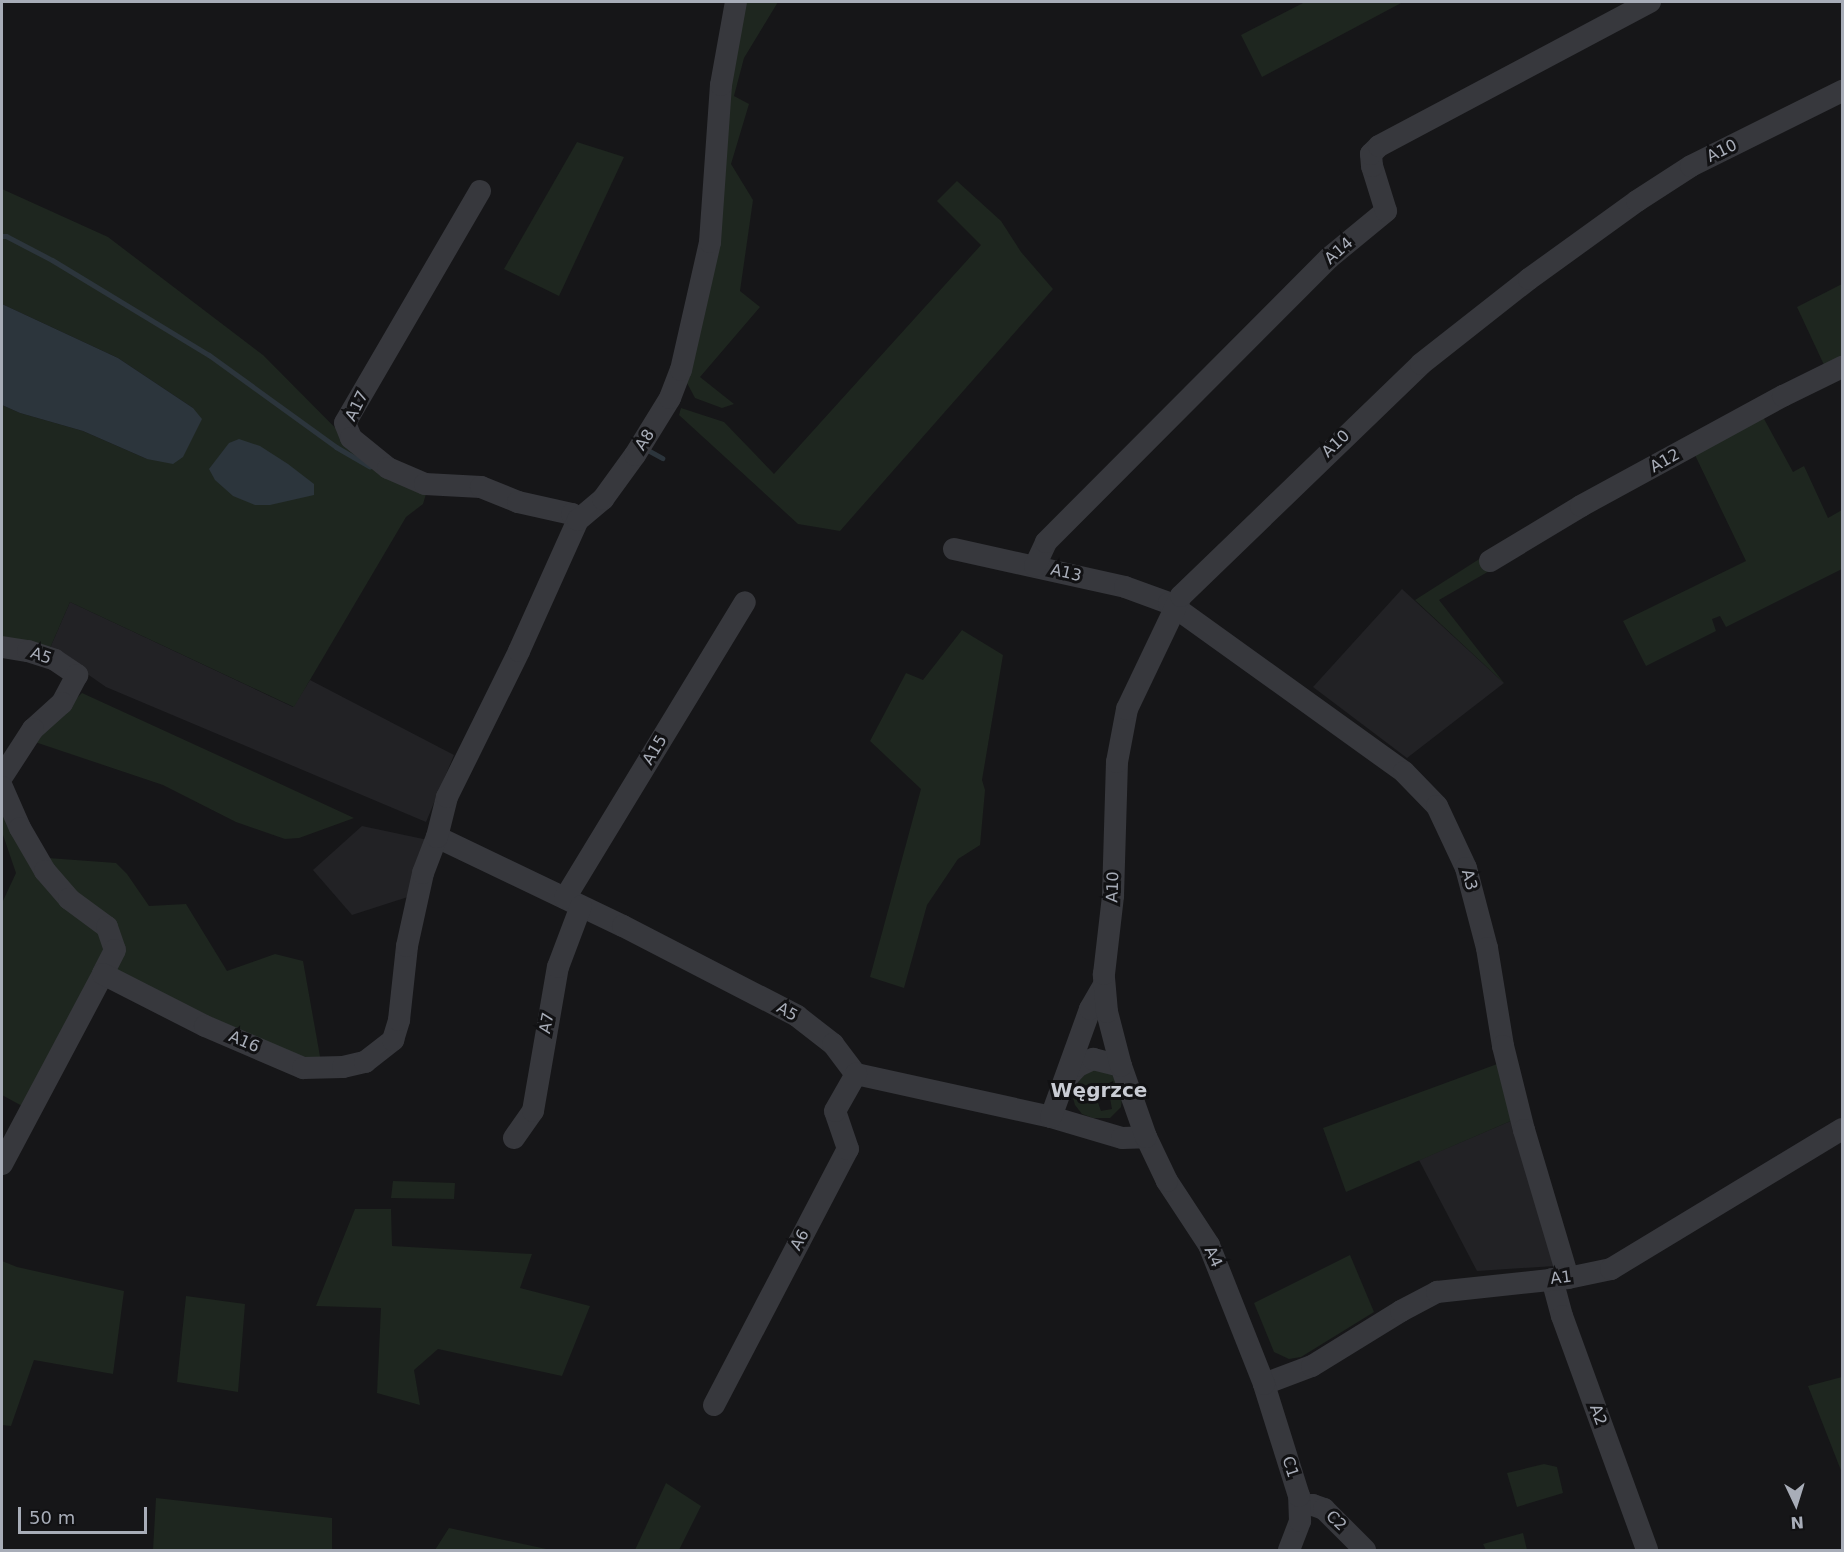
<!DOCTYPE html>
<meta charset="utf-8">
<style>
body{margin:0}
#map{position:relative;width:1844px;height:1552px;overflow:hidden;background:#161618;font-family:"DejaVu Sans",sans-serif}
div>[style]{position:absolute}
.built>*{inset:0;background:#222225}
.green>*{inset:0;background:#1e261f}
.water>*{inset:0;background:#2c353c}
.stream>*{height:5px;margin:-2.5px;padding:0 2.5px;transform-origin:2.5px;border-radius:2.5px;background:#2c353c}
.minor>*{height:22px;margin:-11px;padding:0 11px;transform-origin:11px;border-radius:11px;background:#37383d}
span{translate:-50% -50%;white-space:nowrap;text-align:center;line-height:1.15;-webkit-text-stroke:6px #111113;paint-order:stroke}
.street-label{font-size:16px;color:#a8adb8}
.quarter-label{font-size:20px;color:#c9ccd4;font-weight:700}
.frame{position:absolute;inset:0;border:3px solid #a8adb8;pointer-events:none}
.north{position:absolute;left:1766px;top:1474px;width:60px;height:60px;-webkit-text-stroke:4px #111113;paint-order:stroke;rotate:176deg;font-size:16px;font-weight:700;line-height:24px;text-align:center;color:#a8adb8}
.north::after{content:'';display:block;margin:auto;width:21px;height:27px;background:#a8adb8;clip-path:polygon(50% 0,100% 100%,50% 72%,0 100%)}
.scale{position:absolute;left:18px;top:1507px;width:129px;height:27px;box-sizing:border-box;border:3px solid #a8adb8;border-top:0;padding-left:8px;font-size:18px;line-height:21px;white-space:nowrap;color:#a8adb8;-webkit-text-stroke:4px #111113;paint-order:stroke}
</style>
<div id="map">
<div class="built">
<div style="clip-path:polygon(1402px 589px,1504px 683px,1407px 758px,1313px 687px)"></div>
<div style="clip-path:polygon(70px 602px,293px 707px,310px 680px,454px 755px,426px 822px,106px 687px,50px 648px)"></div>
<div style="clip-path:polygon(362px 826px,428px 840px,414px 895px,352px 915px,313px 870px)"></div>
<div style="clip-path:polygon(1513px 1120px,1555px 1266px,1477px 1271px,1419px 1160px)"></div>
</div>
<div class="green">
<div style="clip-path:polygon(746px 2px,778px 2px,744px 58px,734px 96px,749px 104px,731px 164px,753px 200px,740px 291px,760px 307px,700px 377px,734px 404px,722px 408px,695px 398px,686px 381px,725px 115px)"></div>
<div style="clip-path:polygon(1305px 2px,1403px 2px,1262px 77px,1241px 35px)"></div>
<div style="clip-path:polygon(577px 142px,624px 157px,559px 296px,504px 269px)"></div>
<div style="clip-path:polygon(957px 181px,1001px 221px,1021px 252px,1053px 289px,840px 531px,798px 524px,679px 415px,681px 408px,724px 422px,774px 474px,981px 245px,937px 201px)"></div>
<div style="clip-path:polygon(2px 189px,108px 237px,263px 355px,385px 478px,426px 494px,423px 504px,406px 517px,294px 707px,70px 602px,50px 648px,2px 641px,2px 405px,20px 413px,83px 431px,147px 459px,193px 408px,118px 358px,2px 304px)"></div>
<div style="clip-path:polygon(1842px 284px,1842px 358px,1825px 367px,1797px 307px)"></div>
<div style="clip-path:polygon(1763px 417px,1793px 472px,1804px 466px,1828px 518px,1842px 510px,1842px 569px,1726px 627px,1720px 616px,1712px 619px,1716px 631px,1646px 666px,1623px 621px,1746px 561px,1694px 453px)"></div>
<div style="clip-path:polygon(1484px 556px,1491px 570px,1439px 600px,1504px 683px,1415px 600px)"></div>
<div style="clip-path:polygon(962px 630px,1003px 655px,982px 780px,985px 790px,980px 845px,958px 859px,927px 905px,904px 988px,870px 977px,921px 789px,870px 741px,906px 673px,923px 680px)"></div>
<div style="clip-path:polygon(82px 693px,274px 781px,354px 818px,299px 838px,285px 839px,236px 822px,163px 785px,32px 741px)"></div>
<div style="clip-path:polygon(2px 795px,99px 930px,106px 953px,24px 1107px,2px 1095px,2px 903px,16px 873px,2px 832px)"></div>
<div style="clip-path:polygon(48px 858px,116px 863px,127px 874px,149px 906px,186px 904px,227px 971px,275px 954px,303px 961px,321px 1062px,303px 1060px,113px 971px,122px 948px,75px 897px)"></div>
<div style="clip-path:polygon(1500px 1063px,1513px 1120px,1346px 1192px,1323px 1128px)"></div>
<div style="clip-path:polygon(1090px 1068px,1110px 1071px,1122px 1091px,1075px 1086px)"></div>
<div style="clip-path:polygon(1072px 1094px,1096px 1097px,1101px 1111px,1112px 1109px,1110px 1098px,1122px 1099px,1121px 1107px,1110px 1118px,1093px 1118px,1082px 1114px,1075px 1105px)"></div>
<div style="clip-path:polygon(393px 1181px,455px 1183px,454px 1199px,391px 1198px)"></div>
<div style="clip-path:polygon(355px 1209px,391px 1209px,392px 1246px,532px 1254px,520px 1288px,590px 1306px,562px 1376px,438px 1349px,414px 1370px,420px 1405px,377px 1393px,381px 1308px,316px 1306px)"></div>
<div style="clip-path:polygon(1350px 1255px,1374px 1312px,1301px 1357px,1289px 1359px,1274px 1352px,1254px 1303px)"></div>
<div style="clip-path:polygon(2px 1261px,17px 1267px,124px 1291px,113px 1374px,34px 1360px,11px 1426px,2px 1425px)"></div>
<div style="clip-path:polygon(186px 1296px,245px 1304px,238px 1392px,177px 1382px)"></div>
<div style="clip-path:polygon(1842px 1377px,1842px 1473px,1808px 1386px)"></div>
<div style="clip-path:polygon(1544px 1464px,1557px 1467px,1563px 1493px,1517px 1507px,1507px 1473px)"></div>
<div style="clip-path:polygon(666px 1483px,701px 1506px,679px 1550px,635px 1550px)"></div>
<div style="clip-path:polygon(156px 1498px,332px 1518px,332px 1550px,153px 1550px)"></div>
<div style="clip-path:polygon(449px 1528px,551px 1550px,554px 1550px,435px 1550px)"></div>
<div style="clip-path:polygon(1523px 1533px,1527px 1550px,1486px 1550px,1483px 1544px)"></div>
</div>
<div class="water">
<div style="clip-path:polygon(2px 304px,118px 358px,193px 408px,202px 419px,183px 457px,173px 464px,147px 459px,83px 431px,20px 413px,2px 405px)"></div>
<div style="clip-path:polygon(239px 439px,260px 446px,288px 464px,314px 484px,314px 495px,270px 505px,255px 505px,233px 496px,215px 480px,209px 469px,229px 443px)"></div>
</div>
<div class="stream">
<div style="left:2px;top:236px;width:4px"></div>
<div style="left:6px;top:236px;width:52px;rotate:27.6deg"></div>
<div style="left:52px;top:260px;width:184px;rotate:31.2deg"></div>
<div style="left:209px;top:355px;width:157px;rotate:35.9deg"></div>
<div style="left:336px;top:447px;width:39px;rotate:30deg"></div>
<div style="left:644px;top:448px;width:21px;rotate:29deg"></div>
</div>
<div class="minor">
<div style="left:480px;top:191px;width:268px;rotate:120.2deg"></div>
<div style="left:345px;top:423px;width:16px;rotate:68deg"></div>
<div style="left:351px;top:438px;width:48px;rotate:39deg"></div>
<div style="left:388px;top:468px;width:40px;rotate:23.4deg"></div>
<div style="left:425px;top:484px;width:56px;rotate:3.1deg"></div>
<div style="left:481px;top:487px;width:40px;rotate:22deg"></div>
<div style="left:518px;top:502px;width:55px;rotate:12.5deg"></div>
<div style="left:572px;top:514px;width:8px;rotate:45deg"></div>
<div style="left:954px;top:549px;width:175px;rotate:12.5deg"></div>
<div style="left:1125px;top:587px;width:47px;rotate:20deg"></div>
<div style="left:1169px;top:603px;width:289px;rotate:35.7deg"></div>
<div style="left:1404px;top:772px;width:47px;rotate:45.9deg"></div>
<div style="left:1437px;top:806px;width:68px;rotate:64.9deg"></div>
<div style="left:1466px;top:868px;width:83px;rotate:75.3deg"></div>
<div style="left:1487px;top:948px;width:99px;rotate:80.7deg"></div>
<div style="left:1503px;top:1046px;width:87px;rotate:76deg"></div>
<div style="left:1524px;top:1130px;width:154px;rotate:73.4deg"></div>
<div style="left:1490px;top:561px;width:106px;rotate:-31.1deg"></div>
<div style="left:1581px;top:506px;width:230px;rotate:-28.6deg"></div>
<div style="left:1783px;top:396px;width:66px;rotate:-26.2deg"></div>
<div style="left:1035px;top:566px;width:26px;rotate:-65deg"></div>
<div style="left:1046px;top:542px;width:401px;rotate:-45.1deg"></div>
<div style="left:1329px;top:258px;width:74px;rotate:-39.5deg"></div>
<div style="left:1386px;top:211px;width:47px;rotate:-107.3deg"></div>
<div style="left:1372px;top:166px;width:12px;rotate:-95deg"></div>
<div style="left:1371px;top:154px;width:11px;rotate:-45deg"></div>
<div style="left:1379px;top:146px;width:307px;rotate:-28deg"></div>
<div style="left:2px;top:647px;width:26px;rotate:9deg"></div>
<div style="left:28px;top:651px;width:28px;rotate:18deg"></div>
<div style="left:55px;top:660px;width:27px;rotate:34deg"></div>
<div style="left:77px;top:675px;width:32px;rotate:118deg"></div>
<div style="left:62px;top:703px;width:39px;rotate:138deg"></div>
<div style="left:33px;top:729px;width:57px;rotate:122.9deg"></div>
<div style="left:2px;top:787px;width:45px;rotate:66.3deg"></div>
<div style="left:20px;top:828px;width:50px;rotate:59.8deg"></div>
<div style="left:45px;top:871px;width:37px;rotate:49deg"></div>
<div style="left:69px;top:899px;width:47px;rotate:36.4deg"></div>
<div style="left:107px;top:927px;width:24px;rotate:71deg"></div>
<div style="left:115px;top:950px;width:27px;rotate:117deg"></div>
<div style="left:437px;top:837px;width:206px;rotate:25.6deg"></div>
<div style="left:623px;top:926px;width:196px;rotate:27.3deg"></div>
<div style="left:797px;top:1016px;width:46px;rotate:37.9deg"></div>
<div style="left:833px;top:1044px;width:38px;rotate:53deg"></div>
<div style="left:856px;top:1074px;width:200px;rotate:12.4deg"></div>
<div style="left:1051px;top:1117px;width:74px;rotate:16.5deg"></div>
<div style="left:1122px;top:1138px;width:24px;rotate:-2deg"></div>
<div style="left:565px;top:898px;width:346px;rotate:-58.7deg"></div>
<div style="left:1068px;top:1077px;width:15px;rotate:-48deg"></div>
<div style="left:1078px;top:1066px;width:17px;rotate:-25deg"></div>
<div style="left:1093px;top:1059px;width:29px;rotate:14deg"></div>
<div style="left:1051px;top:1117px;width:115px;rotate:-70.1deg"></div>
<div style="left:1090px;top:1009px;width:28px;rotate:-60deg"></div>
<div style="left:514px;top:1138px;width:33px;rotate:-55deg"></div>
<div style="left:533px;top:1111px;width:146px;rotate:-80.2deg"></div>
<div style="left:558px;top:967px;width:65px;rotate:-69.3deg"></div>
<div style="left:2px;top:1164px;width:215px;rotate:-62deg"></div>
<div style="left:103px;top:974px;width:114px;rotate:27deg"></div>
<div style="left:205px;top:1026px;width:107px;rotate:23.2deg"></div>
<div style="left:303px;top:1068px;width:40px;rotate:-1.4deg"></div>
<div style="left:343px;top:1067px;width:23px;rotate:-13deg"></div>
<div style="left:365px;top:1062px;width:36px;rotate:-38deg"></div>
<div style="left:393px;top:1040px;width:21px;rotate:-73deg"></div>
<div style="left:399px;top:1020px;width:74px;rotate:-83.8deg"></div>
<div style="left:407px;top:946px;width:75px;rotate:-77.6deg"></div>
<div style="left:423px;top:873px;width:39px;rotate:-69deg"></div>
<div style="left:437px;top:837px;width:41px;rotate:-76deg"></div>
<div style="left:447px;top:797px;width:163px;rotate:-63.7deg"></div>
<div style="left:519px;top:651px;width:144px;rotate:-65.8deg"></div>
<div style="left:578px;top:520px;width:33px;rotate:-40deg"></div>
<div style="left:603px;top:499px;width:54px;rotate:-54deg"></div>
<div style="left:635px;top:455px;width:67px;rotate:-58.4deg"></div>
<div style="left:670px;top:398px;width:30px;rotate:-69deg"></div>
<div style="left:681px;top:370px;width:131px;rotate:-77.2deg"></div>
<div style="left:710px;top:242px;width:157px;rotate:-86deg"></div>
<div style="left:721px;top:85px;width:84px;rotate:-79.8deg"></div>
<div style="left:1552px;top:1279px;width:38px;rotate:75deg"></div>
<div style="left:1562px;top:1316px;width:249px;rotate:70deg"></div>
<div style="left:1264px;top:1384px;width:51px;rotate:-20.6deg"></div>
<div style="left:1312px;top:1366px;width:105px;rotate:-31.7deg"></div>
<div style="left:1401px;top:1311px;width:41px;rotate:-27.8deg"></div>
<div style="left:1437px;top:1292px;width:132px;rotate:-6.1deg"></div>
<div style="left:1568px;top:1278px;width:44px;rotate:-11.8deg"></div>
<div style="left:1611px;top:1269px;width:270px;rotate:-31.2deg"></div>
<div style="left:714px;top:1405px;width:289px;rotate:-62.4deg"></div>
<div style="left:848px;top:1149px;width:40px;rotate:-108.9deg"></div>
<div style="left:835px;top:1111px;width:43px;rotate:-60.4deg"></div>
<div style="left:1300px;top:1506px;width:13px;rotate:-4deg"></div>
<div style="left:1313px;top:1505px;width:12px;rotate:20deg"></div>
<div style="left:1324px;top:1509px;width:58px;rotate:45deg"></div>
<div style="left:1289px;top:1550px;width:31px;rotate:-69deg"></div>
<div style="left:1300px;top:1521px;width:25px;rotate:-92deg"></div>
<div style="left:1299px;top:1496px;width:117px;rotate:-107.4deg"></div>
<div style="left:1264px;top:1384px;width:149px;rotate:-111.6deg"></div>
<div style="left:1209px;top:1245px;width:77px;rotate:-123.3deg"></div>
<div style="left:1167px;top:1181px;width:49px;rotate:-115.5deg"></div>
<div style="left:1146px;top:1137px;width:75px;rotate:-109.4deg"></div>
<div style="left:1121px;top:1066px;width:56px;rotate:-104.5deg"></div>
<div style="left:1107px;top:1012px;width:38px;rotate:-95deg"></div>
<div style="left:1104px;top:974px;width:79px;rotate:-83.4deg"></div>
<div style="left:1113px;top:896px;width:134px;rotate:-88.3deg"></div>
<div style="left:1117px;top:762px;width:54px;rotate:-79.3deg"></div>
<div style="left:1127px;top:709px;width:125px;rotate:-64.5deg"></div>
<div style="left:1181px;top:596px;width:334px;rotate:-44deg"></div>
<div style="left:1421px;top:364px;width:137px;rotate:-38.2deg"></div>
<div style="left:1529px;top:279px;width:133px;rotate:-35.8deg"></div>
<div style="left:1637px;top:201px;width:64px;rotate:-32.9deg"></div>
<div style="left:1691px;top:166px;width:169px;rotate:-26.4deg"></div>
</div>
<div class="street-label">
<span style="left:1722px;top:151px;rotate:-26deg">A10</span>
<span style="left:1339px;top:251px;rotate:-41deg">A14</span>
<span style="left:357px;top:406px;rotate:-63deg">A17</span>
<span style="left:645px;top:440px;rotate:-57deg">A8</span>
<span style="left:1336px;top:444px;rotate:-44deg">A10</span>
<span style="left:1665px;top:461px;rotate:-29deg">A12</span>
<span style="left:1066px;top:573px;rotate:13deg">A13</span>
<span style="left:41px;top:656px;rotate:19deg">A5</span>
<span style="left:655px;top:750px;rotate:-59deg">A15</span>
<span style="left:1469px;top:880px;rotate:75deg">A3</span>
<span style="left:1113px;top:887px;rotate:-88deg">A10</span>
<span style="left:787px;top:1012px;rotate:29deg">A5</span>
<span style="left:547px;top:1023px;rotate:-79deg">A7</span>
<span style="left:244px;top:1042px;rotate:23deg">A16</span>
<span style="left:800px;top:1240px;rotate:-62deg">A6</span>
<span style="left:1213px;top:1257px;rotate:66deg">A4</span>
<span style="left:1561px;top:1278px;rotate:-7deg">A1</span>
<span style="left:1598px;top:1415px;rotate:70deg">A2</span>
<span style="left:1290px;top:1467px;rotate:72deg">C1</span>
<span style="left:1336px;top:1521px;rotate:43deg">C2</span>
</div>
<div class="quarter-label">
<span style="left:1099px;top:1090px">Węgrzce</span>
</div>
<div class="frame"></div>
<div class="north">N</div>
<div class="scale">50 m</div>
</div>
